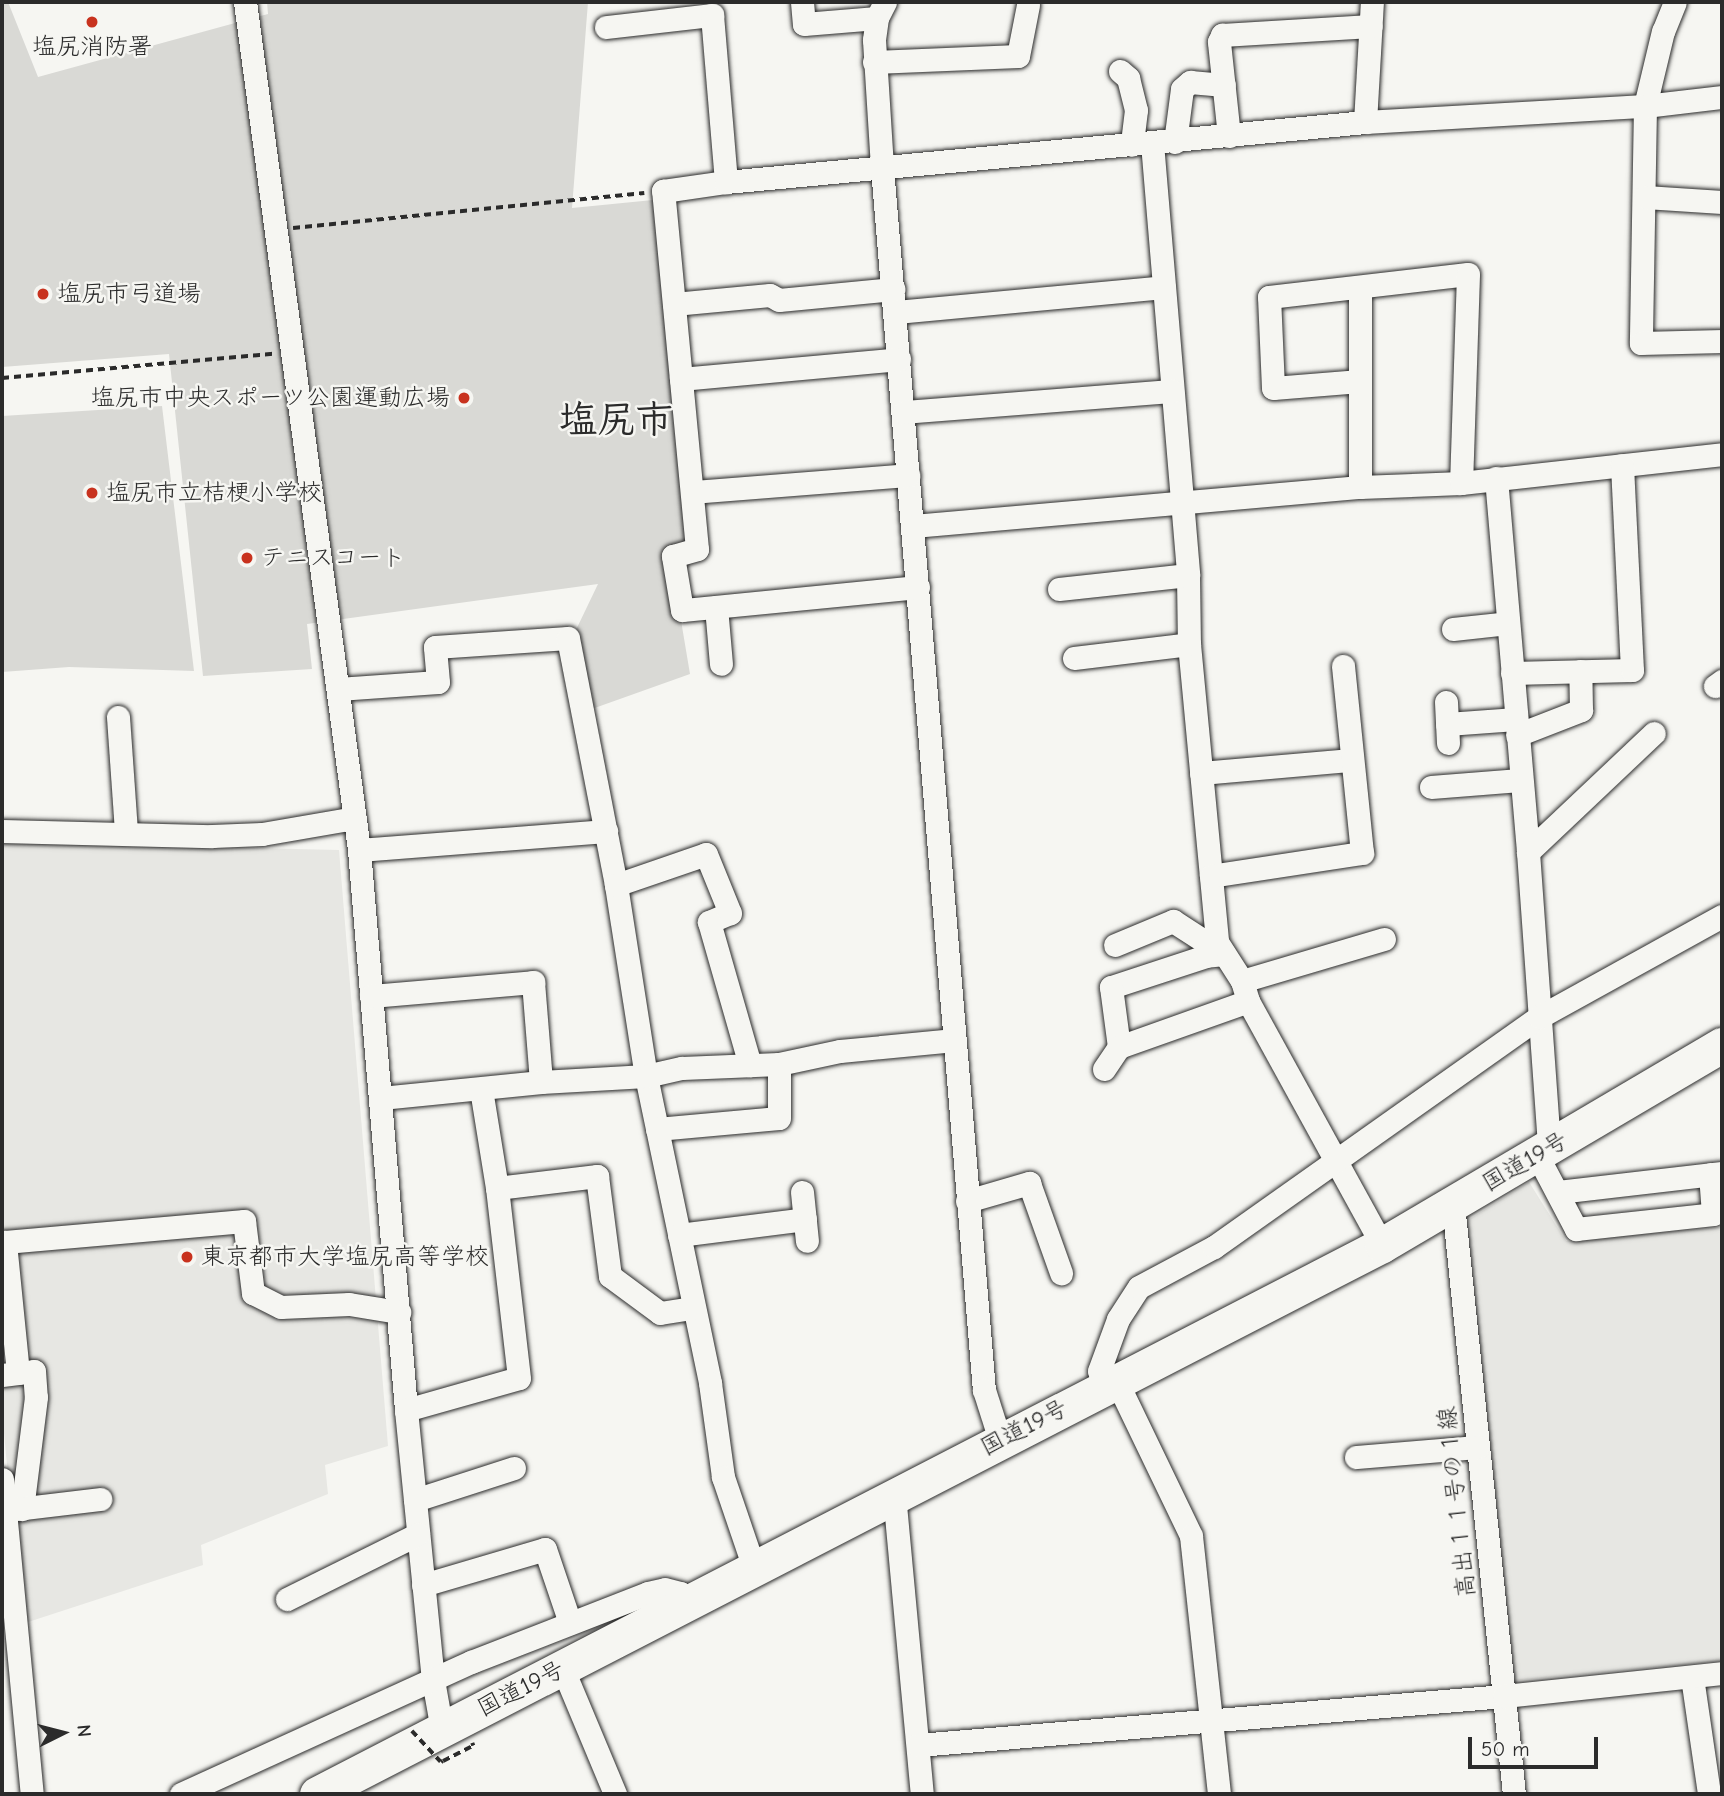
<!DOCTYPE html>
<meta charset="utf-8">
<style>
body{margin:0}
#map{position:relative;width:1724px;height:1796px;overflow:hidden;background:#f6f6f2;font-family:"Comic Neue","Klee One",sans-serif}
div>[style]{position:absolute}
.built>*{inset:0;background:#e7e7e3}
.green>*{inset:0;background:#d9d9d5}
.path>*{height:3.5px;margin-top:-1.75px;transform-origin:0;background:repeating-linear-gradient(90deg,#2b2b2b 0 7px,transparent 0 12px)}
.roads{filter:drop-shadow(0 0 2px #2b2b2b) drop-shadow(0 0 2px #2b2b2b)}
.minor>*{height:23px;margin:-11.5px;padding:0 11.5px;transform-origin:11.5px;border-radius:11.5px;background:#f6f6f2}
.highway>*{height:35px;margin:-17.5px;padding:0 17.5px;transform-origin:17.5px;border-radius:17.5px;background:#f6f6f2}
.path-bridge>*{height:3.5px;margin-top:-1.75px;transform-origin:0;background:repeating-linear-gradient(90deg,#2b2b2b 0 7px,transparent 0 12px)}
.dots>*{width:19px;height:19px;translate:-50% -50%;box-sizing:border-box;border:4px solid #f6f6f2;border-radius:50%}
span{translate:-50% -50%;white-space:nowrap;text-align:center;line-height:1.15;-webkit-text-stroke:5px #f6f6f2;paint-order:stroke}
.poi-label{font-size:24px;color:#2b2b2b}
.left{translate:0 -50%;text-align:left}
.right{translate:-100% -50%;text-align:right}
.street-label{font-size:24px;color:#2b2b2b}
.town-label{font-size:38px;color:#2b2b2b;font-weight:700}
.frame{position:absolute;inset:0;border:4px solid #2b2b2b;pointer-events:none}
.north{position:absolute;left:28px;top:1698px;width:70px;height:70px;-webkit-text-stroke:5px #f6f6f2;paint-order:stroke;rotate:84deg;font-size:19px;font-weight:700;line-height:28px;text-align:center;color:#2b2b2b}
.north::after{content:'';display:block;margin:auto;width:24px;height:32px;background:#2b2b2b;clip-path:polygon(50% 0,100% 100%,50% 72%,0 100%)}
.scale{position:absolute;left:1468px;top:1737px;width:130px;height:32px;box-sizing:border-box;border:4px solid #2b2b2b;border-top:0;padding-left:9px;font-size:21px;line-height:24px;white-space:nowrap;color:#2b2b2b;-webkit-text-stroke:5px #f6f6f2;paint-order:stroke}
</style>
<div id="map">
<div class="built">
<div style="clip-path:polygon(2px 842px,339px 850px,388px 1446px,325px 1465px,328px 1494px,201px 1545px,203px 1565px,22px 1624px,2px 1412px)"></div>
<div style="clip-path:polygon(1529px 1182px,1566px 1241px,1722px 1227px,1722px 1661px,1511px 1681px,1465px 1222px)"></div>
</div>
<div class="green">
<div style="clip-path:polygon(2px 2px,8px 2px,38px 77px,268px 14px,267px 2px,588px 2px,572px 208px,653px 200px,693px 540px,669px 549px,690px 674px,589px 710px,574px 634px,598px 584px,307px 624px,312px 669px,203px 676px,169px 354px,2px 367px)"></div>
<div style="clip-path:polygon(162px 406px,194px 671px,69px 667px,2px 672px,2px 416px)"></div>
</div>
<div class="path">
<div style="left:293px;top:228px;width:353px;rotate:-5.7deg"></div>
<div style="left:2px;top:378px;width:272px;rotate:-5.1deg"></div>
<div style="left:443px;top:1761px;width:34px;rotate:-27deg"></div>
<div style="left:473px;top:1746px;width:3px;rotate:-108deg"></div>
</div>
<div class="roads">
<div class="minor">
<div style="left:245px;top:2px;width:856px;rotate:82.34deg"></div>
<div style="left:359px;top:850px;width:562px;rotate:85.2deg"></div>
<div style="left:406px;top:1410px;width:271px;rotate:84.3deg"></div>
<div style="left:433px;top:1680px;width:51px;rotate:79.8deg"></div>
<div style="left:802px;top:2px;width:22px;rotate:85deg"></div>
<div style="left:804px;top:24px;width:73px;rotate:-4.7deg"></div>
<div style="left:885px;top:2px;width:18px;rotate:117deg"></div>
<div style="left:877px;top:18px;width:22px;rotate:98deg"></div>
<div style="left:874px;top:40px;width:128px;rotate:86.4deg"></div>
<div style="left:882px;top:168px;width:1226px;rotate:85.23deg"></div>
<div style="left:984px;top:1390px;width:52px;rotate:72.3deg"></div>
<div style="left:1675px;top:2px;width:31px;rotate:112deg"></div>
<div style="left:1663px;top:31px;width:77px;rotate:103.5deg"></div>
<div style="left:1645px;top:106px;width:237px;rotate:91deg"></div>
<div style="left:1641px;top:343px;width:81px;rotate:-1.4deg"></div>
<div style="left:606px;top:27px;width:107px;rotate:-6.5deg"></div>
<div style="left:712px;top:15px;width:168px;rotate:85.2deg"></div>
<div style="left:874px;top:62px;width:144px;rotate:-2.4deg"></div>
<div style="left:1018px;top:56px;width:52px;rotate:-78.9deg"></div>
<div style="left:1120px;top:71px;width:11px;rotate:41deg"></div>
<div style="left:1128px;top:78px;width:33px;rotate:76deg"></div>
<div style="left:1136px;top:110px;width:35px;rotate:97deg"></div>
<div style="left:1365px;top:122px;width:120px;rotate:-86.7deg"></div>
<div style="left:1229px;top:136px;width:95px;rotate:-96.1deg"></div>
<div style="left:1219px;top:42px;width:8px;rotate:-67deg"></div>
<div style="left:1222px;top:35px;width:149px;rotate:-3.5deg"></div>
<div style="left:1175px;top:142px;width:53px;rotate:-82.5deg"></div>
<div style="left:1182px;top:89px;width:11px;rotate:-41deg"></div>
<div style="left:1190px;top:82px;width:34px;rotate:5deg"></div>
<div style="left:1152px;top:143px;width:433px;rotate:85.2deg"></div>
<div style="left:1188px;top:575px;width:69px;rotate:89.2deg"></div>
<div style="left:1189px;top:644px;width:299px;rotate:84.6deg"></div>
<div style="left:1217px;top:942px;width:46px;rotate:57.3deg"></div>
<div style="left:1242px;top:981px;width:21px;rotate:73deg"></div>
<div style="left:1248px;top:1001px;width:278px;rotate:61.2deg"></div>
<div style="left:1645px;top:197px;width:77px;rotate:3.7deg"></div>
<div style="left:674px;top:304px;width:96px;rotate:-5.4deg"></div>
<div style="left:770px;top:295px;width:10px;rotate:29deg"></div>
<div style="left:779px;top:300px;width:115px;rotate:-5.5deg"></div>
<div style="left:896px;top:312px;width:269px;rotate:-5.3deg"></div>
<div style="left:681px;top:379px;width:219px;rotate:-5.2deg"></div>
<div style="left:1360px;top:381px;width:87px;rotate:175.4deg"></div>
<div style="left:1273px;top:388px;width:91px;rotate:-92.5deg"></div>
<div style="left:1269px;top:297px;width:200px;rotate:-6.6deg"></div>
<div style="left:1468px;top:274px;width:209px;rotate:91.9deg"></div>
<div style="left:904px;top:412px;width:269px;rotate:-4.5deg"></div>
<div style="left:1496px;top:478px;width:375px;rotate:85.1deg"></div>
<div style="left:1528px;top:852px;width:279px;rotate:85.9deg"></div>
<div style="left:1548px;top:1130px;width:16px;rotate:76deg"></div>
<div style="left:1360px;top:487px;width:200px;rotate:-90deg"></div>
<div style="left:693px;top:492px;width:216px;rotate:-4.5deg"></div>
<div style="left:913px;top:526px;width:449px;rotate:-5deg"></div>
<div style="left:1360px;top:487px;width:101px;rotate:-2.3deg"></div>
<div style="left:1461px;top:483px;width:263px;rotate:-6.3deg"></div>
<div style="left:918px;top:587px;width:237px;rotate:174.4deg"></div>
<div style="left:682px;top:610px;width:55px;rotate:-99.5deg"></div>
<div style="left:673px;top:556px;width:25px;rotate:-16deg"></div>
<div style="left:697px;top:549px;width:360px;rotate:-95.4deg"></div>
<div style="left:663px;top:191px;width:64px;rotate:-8.1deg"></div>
<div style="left:726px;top:182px;width:642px;rotate:-5.36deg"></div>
<div style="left:1365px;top:122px;width:280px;rotate:-3.3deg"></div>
<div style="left:1645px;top:106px;width:78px;rotate:-6.7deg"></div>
<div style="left:1059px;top:589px;width:130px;rotate:-6.2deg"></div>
<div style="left:716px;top:607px;width:57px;rotate:85deg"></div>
<div style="left:1453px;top:629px;width:55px;rotate:-6.2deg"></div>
<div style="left:1074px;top:658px;width:116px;rotate:-6.9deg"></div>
<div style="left:1512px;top:673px;width:120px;rotate:-1.4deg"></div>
<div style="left:1632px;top:670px;width:205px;rotate:-92.8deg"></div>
<div style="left:1715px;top:686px;width:9px;rotate:-36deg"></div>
<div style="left:338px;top:689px;width:100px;rotate:-4deg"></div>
<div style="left:438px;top:682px;width:35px;rotate:-95deg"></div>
<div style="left:435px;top:647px;width:133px;rotate:-3.9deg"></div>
<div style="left:568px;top:638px;width:252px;rotate:79deg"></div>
<div style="left:616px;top:885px;width:193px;rotate:81.1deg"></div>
<div style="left:646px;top:1076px;width:314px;rotate:78.2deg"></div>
<div style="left:710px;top:1383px;width:95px;rotate:82.1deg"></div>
<div style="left:723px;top:1477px;width:96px;rotate:71.2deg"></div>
<div style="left:1446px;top:702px;width:41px;rotate:87.2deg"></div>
<div style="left:118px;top:717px;width:115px;rotate:86deg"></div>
<div style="left:1447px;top:724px;width:69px;rotate:-4.1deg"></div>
<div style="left:1517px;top:735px;width:69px;rotate:-21.3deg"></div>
<div style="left:1581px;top:710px;width:39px;rotate:-91deg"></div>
<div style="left:1201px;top:773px;width:151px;rotate:-5deg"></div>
<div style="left:1431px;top:787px;width:89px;rotate:-4.5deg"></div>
<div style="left:2px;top:831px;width:210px;rotate:1.4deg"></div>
<div style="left:212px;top:836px;width:50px;rotate:-2.3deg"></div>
<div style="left:262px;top:834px;width:94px;rotate:-9.8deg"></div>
<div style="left:359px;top:850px;width:248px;rotate:-4.4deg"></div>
<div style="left:1528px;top:852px;width:173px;rotate:-43.4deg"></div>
<div style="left:1211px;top:876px;width:153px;rotate:-8.7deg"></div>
<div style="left:1362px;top:853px;width:188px;rotate:-95.8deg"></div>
<div style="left:616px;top:885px;width:95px;rotate:-19deg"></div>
<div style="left:706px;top:854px;width:64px;rotate:67.9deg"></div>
<div style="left:730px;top:913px;width:23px;rotate:157deg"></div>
<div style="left:709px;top:922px;width:149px;rotate:74deg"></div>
<div style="left:1115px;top:945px;width:63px;rotate:-22.5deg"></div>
<div style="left:1173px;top:921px;width:61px;rotate:32.9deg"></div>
<div style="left:1224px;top:954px;width:18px;rotate:174deg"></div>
<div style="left:1206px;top:956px;width:100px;rotate:161.9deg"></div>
<div style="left:1111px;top:987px;width:61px;rotate:82.4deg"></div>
<div style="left:1119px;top:1047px;width:137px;rotate:-19.6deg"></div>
<div style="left:1242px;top:981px;width:148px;rotate:-16.5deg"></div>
<div style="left:371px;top:996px;width:163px;rotate:-4.9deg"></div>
<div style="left:533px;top:982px;width:100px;rotate:85.4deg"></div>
<div style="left:1104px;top:1069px;width:27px;rotate:-56deg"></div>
<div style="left:381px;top:1098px;width:161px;rotate:-5.7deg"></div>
<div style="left:541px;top:1082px;width:105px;rotate:-3.3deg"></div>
<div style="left:646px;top:1076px;width:37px;rotate:-13deg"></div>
<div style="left:682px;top:1068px;width:97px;rotate:-2.4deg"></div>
<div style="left:779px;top:1064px;width:62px;rotate:-12deg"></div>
<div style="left:840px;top:1051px;width:115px;rotate:-5.5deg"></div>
<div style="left:657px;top:1129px;width:122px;rotate:-5.2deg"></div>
<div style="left:779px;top:1118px;width:54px;rotate:-90deg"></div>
<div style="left:1537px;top:1155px;width:84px;rotate:62.2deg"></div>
<div style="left:1576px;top:1229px;width:138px;rotate:-6.2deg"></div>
<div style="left:1713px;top:1214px;width:40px;rotate:-94.3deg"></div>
<div style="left:497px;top:1188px;width:101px;rotate:-6.8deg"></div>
<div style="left:597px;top:1176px;width:101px;rotate:82.6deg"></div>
<div style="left:610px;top:1276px;width:62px;rotate:36.5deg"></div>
<div style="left:660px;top:1313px;width:32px;rotate:-9deg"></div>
<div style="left:802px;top:1192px;width:49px;rotate:84.2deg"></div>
<div style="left:1558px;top:1192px;width:165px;rotate:-6.6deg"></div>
<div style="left:967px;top:1201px;width:65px;rotate:-16.2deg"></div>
<div style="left:1029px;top:1183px;width:96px;rotate:70.4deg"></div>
<div style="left:1453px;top:1204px;width:593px;rotate:84.1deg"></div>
<div style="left:679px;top:1235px;width:127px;rotate:-7.2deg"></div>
<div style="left:18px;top:1373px;width:132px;rotate:-95.7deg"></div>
<div style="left:5px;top:1242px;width:240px;rotate:-5deg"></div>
<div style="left:244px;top:1221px;width:73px;rotate:82.9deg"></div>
<div style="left:253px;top:1293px;width:31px;rotate:27deg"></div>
<div style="left:281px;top:1307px;width:68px;rotate:-2.5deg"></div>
<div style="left:349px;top:1304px;width:51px;rotate:9.1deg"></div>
<div style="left:2px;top:1375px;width:32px;rotate:-7deg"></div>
<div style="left:34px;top:1371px;width:26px;rotate:86deg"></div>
<div style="left:36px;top:1397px;width:113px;rotate:97.1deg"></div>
<div style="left:1117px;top:1382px;width:171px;rotate:64.3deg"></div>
<div style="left:1191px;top:1536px;width:260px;rotate:83.8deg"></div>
<div style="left:1105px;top:1388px;width:18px;rotate:-109deg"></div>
<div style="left:1099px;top:1371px;width:55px;rotate:-69.9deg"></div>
<div style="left:1118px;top:1319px;width:38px;rotate:-57deg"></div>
<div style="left:1139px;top:1287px;width:85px;rotate:-28.1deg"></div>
<div style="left:1214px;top:1247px;width:398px;rotate:-35.3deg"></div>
<div style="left:1539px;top:1017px;width:209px;rotate:-28.9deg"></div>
<div style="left:406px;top:1410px;width:117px;rotate:-15.8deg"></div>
<div style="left:519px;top:1378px;width:191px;rotate:-96.6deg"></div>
<div style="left:497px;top:1188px;width:100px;rotate:-99.2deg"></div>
<div style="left:1356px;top:1457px;width:122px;rotate:-4.7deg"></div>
<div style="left:2px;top:1479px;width:316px;rotate:84.6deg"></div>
<div style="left:894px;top:1494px;width:301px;rotate:84.7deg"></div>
<div style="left:415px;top:1500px;width:104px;rotate:-17.9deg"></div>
<div style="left:8px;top:1510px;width:93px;rotate:-6.8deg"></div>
<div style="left:423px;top:1585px;width:127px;rotate:-16.4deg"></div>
<div style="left:545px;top:1549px;width:78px;rotate:71.3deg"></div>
<div style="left:287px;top:1599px;width:146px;rotate:-26.4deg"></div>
<div style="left:562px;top:1667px;width:138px;rotate:67.3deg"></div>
<div style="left:1692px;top:1677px;width:118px;rotate:81.7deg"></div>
<div style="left:918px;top:1745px;width:588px;rotate:-4.78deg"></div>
<div style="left:1504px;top:1696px;width:219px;rotate:-6deg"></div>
<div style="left:181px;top:1794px;width:319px;rotate:-24.5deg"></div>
<div style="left:471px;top:1662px;width:190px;rotate:-21.3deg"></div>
<div style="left:648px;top:1593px;width:17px;rotate:-13deg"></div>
<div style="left:665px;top:1589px;width:16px;rotate:15deg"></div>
<div style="left:680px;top:1593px;width:12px;rotate:55deg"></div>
</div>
<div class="highway">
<div style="left:317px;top:1794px;width:1198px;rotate:-27.27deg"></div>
<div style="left:1382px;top:1245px;width:394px;rotate:-30.5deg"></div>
</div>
</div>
<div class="path-bridge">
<div style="left:412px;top:1731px;width:42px;rotate:46.9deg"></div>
<div style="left:441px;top:1762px;width:2px;rotate:-27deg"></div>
</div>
<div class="dots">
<div style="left:92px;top:22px;background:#c8321e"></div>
<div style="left:43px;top:294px;background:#c8321e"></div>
<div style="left:464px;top:398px;background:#c8321e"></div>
<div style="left:92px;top:493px;background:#c8321e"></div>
<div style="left:247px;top:558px;background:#c8321e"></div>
<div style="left:187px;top:1257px;background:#c8321e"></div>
</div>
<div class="poi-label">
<span style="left:92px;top:47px">塩尻消防署</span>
<span class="left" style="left:57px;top:294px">塩尻市弓道場</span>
<span class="right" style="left:450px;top:398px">塩尻市中央スポーツ公園運動広場</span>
<span class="left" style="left:106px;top:493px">塩尻市立桔梗小学校</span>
<span class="left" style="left:261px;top:558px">テニスコート</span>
<span class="left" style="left:201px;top:1257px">東京都市大学塩尻高等学校</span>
</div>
<div class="street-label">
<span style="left:1525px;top:1162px;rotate:-30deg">国道19号</span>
<span style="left:1024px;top:1428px;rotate:-27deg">国道19号</span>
<span style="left:1457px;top:1502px;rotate:-96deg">高出１１号の１線</span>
<span style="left:521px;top:1689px;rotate:-27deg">国道19号</span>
</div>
<div class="town-label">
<span style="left:616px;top:421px">塩尻市</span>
</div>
<div class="frame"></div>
<div class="north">N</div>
<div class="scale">50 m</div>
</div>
